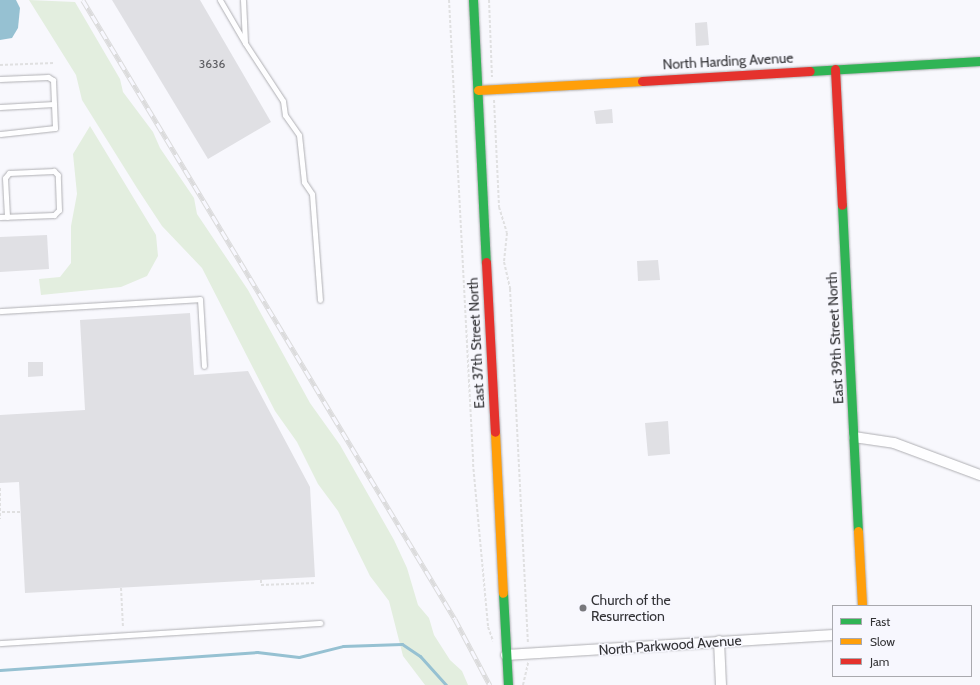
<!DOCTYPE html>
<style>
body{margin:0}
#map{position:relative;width:980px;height:685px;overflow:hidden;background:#f8f8fd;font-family:Cabin,sans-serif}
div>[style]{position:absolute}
.green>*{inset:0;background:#e3eedf}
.water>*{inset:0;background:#96c1d2}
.stream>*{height:3px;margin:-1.5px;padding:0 1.5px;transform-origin:1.5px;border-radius:1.5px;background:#96c1d2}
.building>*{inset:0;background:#e0e0e4}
.path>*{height:2px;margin-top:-1px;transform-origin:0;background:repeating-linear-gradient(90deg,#e0e0e1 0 3px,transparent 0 5px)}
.roads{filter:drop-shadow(0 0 1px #afafb3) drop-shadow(0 0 1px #afafb3)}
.lane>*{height:5px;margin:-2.5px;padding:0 2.5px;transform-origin:2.5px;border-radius:2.5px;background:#fefeff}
.street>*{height:10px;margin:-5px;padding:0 5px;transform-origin:5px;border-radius:5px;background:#fefeff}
.fast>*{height:9px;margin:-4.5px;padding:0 4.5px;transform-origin:4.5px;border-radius:4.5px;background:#30b455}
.slow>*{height:9px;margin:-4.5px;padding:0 4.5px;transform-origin:4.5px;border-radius:4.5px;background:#ff9f0a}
.jam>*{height:9px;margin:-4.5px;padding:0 4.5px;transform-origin:4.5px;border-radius:4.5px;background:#e5322d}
.rail>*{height:4.5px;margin-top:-2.25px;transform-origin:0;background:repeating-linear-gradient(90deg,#f7f7fe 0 9px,#dbdbdc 0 18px);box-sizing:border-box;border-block:1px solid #dbdbdc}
.dots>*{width:11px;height:11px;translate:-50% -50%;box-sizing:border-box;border:2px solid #f7f7fe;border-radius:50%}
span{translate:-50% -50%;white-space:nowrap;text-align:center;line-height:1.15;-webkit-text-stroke:3px #f7f7fe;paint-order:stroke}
.number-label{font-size:12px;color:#5e5e62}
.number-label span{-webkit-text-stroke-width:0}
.street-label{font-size:14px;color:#333336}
.poi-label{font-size:14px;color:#333336}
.left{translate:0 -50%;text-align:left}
.legend{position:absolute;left:832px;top:605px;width:140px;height:72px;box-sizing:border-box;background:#f7f7fe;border:1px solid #a9a9ae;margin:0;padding:5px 7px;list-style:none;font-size:12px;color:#333336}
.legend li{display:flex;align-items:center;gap:8px;height:20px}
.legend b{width:20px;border:1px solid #a9a9ae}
</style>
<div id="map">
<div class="green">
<div style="clip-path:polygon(29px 0,75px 2px,120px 79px,123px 92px,153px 132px,160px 148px,194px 198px,197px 214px,248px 290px,310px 403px,340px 445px,394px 540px,407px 568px,418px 605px,429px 618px,434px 635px,450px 660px,462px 671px,468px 685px,425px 685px,403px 656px,389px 601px,370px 576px,338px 511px,318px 484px,297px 442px,275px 411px,202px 268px,162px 226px,137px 188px,82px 100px,76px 75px)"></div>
<div style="clip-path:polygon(90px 126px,156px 235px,158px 256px,147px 276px,121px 287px,41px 295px,39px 279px,60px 277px,71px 263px,71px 226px,77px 194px,73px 154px)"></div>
</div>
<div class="water">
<div style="clip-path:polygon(0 0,16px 0,20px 8px,18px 28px,12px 38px,0 40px)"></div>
</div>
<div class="stream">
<div style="left:0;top:670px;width:258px;rotate:-4deg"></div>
<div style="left:257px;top:652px;width:42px;rotate:6.8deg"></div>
<div style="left:299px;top:657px;width:45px;rotate:-14deg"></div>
<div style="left:343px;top:646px;width:59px;rotate:-1.9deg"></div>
<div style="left:402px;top:644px;width:22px;rotate:34deg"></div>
<div style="left:420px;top:656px;width:39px;rotate:48deg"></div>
</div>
<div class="building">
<div style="clip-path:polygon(112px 0,200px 0,271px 122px,208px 159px)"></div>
<div style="clip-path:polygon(707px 22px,709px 45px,696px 46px,695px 23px)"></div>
<div style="clip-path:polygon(612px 109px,613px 123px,596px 124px,594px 111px)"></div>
<div style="clip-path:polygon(47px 235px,49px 269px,0 272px,0 237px)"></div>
<div style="clip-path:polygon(658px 260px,660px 280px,638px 281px,637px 261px)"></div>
<div style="clip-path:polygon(190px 313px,194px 375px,248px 371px,310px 487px,315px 577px,25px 593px,19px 482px,0 483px,0 415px,85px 410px,80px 320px)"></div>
<div style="clip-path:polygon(28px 362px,43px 362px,43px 376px,28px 377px)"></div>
<div style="clip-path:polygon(668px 421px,670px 454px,648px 456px,645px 423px)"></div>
</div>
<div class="path">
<div style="left:449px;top:0;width:465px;rotate:87deg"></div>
<div style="left:473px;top:464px;width:164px;rotate:84.7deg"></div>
<div style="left:488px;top:627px;width:15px;rotate:70deg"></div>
<div style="left:489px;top:0;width:77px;rotate:87.8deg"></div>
<div style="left:0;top:65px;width:54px;rotate:-2.1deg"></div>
<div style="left:494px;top:100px;width:107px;rotate:87.3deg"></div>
<div style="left:499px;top:207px;width:27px;rotate:73deg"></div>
<div style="left:507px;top:233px;width:29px;rotate:96deg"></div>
<div style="left:504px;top:262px;width:28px;rotate:77deg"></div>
<div style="left:510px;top:289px;width:355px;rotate:87.1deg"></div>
<div style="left:0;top:488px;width:31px;rotate:90deg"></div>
<div style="left:2px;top:512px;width:18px"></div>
<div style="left:261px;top:580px;width:5px;rotate:90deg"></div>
<div style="left:261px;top:585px;width:54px;rotate:-2.1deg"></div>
<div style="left:121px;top:588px;width:40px;rotate:87.1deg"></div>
<div style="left:523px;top:685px;width:23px;rotate:-77deg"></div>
</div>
<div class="roads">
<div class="lane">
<div style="left:220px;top:0;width:48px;rotate:59.7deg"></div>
<div style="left:243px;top:0;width:43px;rotate:87.3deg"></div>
<div style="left:245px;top:43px;width:69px;rotate:56.8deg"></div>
<div style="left:283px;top:101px;width:14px;rotate:82deg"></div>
<div style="left:285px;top:115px;width:24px;rotate:55deg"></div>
<div style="left:299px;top:135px;width:47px;rotate:83.9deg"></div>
<div style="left:304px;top:182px;width:14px;rotate:56deg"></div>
<div style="left:312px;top:194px;width:106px;rotate:85.7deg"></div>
<div style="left:0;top:79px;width:48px;rotate:-2.4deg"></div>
<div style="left:48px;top:77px;width:6px;rotate:31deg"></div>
<div style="left:53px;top:80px;width:48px;rotate:87.6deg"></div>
<div style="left:55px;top:128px;width:55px;rotate:173.8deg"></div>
<div style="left:0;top:107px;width:54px;rotate:-3.2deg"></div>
<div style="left:0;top:217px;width:54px;rotate:-2.1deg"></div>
<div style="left:54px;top:215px;width:7px;rotate:-45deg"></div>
<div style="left:59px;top:210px;width:35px;rotate:-92deg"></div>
<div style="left:58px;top:175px;width:6px;rotate:-135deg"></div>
<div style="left:54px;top:171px;width:45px;rotate:177.5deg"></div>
<div style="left:9px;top:173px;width:6px;rotate:129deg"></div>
<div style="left:5px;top:178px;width:39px;rotate:87deg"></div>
<div style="left:0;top:311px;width:200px;rotate:-3.4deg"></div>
<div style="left:200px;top:299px;width:67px;rotate:86.6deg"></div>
<div style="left:0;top:643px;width:321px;rotate:-3.6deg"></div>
</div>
<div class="street">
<div style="left:854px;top:437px;width:40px;rotate:8.5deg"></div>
<div style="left:894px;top:443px;width:92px;rotate:20.4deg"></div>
<div style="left:719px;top:641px;width:44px;rotate:87.4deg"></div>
<div style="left:506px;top:655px;width:328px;rotate:-3.5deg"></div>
</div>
<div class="fast">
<div style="left:473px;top:0;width:262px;rotate:87.2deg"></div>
<div style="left:810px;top:71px;width:170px;rotate:-3.4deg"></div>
<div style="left:842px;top:205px;width:326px;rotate:87.2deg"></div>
<div style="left:503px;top:593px;width:92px;rotate:86.9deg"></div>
</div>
<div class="slow">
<div style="left:478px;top:90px;width:164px;rotate:-3.1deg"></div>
<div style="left:495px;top:432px;width:161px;rotate:87.2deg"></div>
<div style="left:858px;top:531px;width:75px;rotate:86.9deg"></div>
</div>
<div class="jam">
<div style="left:835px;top:69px;width:136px;rotate:87.1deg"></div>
<div style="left:642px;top:81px;width:168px;rotate:-3.4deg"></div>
<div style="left:486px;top:262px;width:170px;rotate:87deg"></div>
</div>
</div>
<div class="rail">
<div style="left:83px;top:0;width:722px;rotate:59deg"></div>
<div style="left:455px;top:619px;width:75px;rotate:62.1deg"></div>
</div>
<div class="dots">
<div style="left:583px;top:608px;background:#78787c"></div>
</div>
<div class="number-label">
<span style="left:212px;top:64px">3636</span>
</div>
<div class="street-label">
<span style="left:728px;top:61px;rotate:-3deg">North Harding Avenue</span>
<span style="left:835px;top:338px;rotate:-93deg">East 39th Street North</span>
<span style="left:476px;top:343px;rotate:-93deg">East 37th Street North</span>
<span style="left:670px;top:645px;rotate:-4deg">North Parkwood Avenue</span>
</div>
<div class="poi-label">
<span class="left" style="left:591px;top:608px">Church of the<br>Resurrection</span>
</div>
<ul class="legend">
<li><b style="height:5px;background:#30b455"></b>Fast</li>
<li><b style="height:5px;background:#ff9f0a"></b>Slow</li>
<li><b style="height:5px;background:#e5322d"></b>Jam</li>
</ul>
</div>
